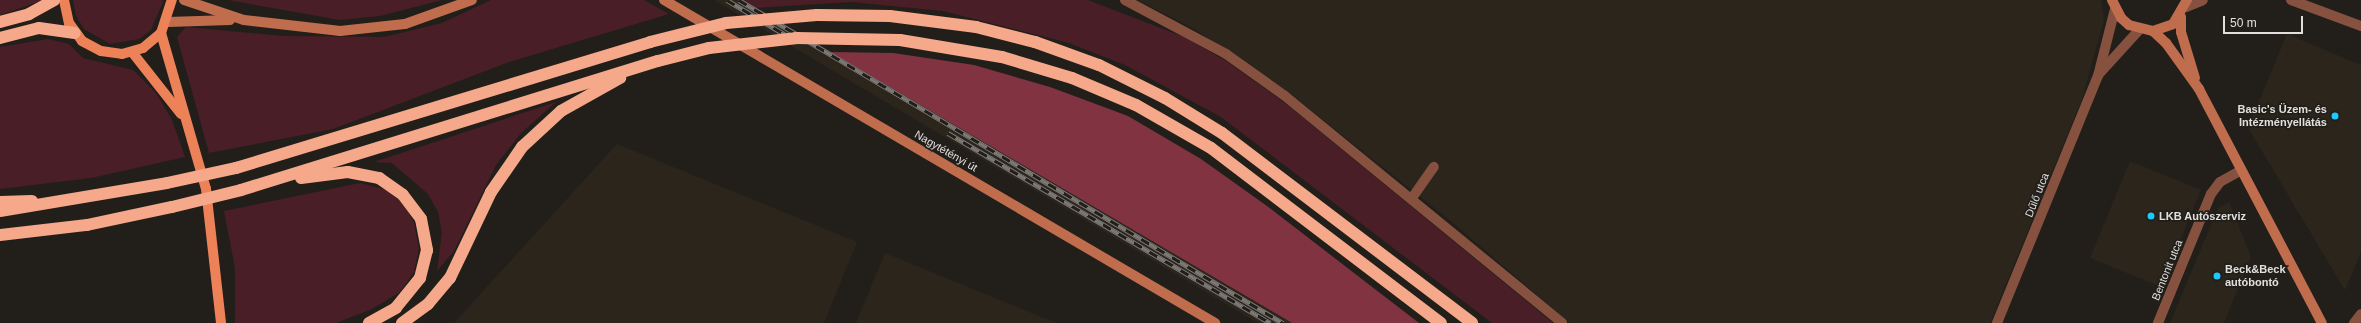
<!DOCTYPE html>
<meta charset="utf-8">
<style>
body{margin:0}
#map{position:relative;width:2361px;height:323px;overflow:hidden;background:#221f1b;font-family:Arial,sans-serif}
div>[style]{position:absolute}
.built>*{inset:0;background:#2c251c}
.green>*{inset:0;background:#491e26}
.forest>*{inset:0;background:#813342}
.street>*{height:10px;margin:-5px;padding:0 5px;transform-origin:5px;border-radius:5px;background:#86523f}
.secondary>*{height:10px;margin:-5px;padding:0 5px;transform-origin:5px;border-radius:5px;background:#c06d4e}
.primary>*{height:10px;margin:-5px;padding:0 5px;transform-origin:5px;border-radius:5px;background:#ed8258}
.highway>*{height:12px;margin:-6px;padding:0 6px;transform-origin:6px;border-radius:6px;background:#f5a88a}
.rail>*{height:4.5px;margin-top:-2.25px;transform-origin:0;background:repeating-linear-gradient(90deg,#221f1b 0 9px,#7b7875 0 18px);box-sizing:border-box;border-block:1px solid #7b7875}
.highway-bridge>*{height:12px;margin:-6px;padding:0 6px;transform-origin:6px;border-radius:6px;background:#f5a88a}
.dots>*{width:11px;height:11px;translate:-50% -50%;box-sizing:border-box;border:2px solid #221f1b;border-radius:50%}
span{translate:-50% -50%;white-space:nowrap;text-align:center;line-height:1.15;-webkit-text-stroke:3.5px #221f1b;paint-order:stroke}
.poi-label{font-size:11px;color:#e1dfdc;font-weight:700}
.right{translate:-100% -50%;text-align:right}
.left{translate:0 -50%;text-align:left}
.street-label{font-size:11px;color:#e1dfdc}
.scale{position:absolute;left:2223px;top:16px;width:80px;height:18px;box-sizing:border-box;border:2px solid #e1dfdc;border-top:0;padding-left:5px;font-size:12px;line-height:14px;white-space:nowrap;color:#e1dfdc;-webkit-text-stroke:3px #221f1b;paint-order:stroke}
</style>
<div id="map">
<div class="built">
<div style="clip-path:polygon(714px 0,743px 0,1292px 323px,1258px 323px)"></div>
<div style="clip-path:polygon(1138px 0,2101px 0,2104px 20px,2082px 99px,1990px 323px,1570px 323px,1452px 222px,1289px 93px,1196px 30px)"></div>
<div style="clip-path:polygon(2287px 34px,2361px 65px,2361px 252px,2345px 290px,2248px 128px)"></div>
<div style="clip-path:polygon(617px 144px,857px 242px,824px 323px,454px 323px)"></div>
<div style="clip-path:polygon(2130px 161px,2201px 190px,2161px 287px,2090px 258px)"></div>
<div style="clip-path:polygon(2229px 202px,2251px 257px,2224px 323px,2170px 323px,2218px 208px)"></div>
<div style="clip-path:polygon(885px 253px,1056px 323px,856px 323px)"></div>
</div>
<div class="green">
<div style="clip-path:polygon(0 0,44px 0,0 15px)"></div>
<div style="clip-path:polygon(73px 0,162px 0,163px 2px,151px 30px,139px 39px,110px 44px,84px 29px,76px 16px)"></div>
<div style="clip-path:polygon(228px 0,442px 0,380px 16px,340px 20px)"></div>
<div style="clip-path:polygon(491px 0,644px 0,669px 14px,509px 62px,333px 129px,209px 153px,177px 37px,186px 27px,284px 36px,384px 37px,442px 23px)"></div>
<div style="clip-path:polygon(743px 0,1088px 0,1184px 37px,1226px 61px,1289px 106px,1553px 323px,1492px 323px,1221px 117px,1125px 65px,1069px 43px,943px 11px,851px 2px,755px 8px)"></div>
<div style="clip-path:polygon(48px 39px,69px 44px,83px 58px,133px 70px,156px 93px,172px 120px,185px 157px,91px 178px,0 189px,0 47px)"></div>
<div style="clip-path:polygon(556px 102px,521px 133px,496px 165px,454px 251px,437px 271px,442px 232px,438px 212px,428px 194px,392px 163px,374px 162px)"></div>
<div style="clip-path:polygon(360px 183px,388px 190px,405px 204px,414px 223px,419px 248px,414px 272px,400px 292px,372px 309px,336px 323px,235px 323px,235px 268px,224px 211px)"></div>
</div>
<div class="forest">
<div style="clip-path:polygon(830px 52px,893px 53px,974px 65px,1050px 87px,1128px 116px,1201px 159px,1267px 206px,1419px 323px,1292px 323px)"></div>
</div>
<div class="street">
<div style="left:1125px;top:0;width:115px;rotate:28.1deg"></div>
<div style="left:1226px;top:54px;width:72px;rotate:35.4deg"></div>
<div style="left:1285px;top:96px;width:358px;rotate:39.3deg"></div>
<div style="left:2291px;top:0;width:75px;rotate:20.4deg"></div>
<div style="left:2186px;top:7px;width:18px;rotate:-22deg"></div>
<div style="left:2099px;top:74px;width:59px;rotate:-47.7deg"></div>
<div style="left:1412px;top:198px;width:38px;rotate:-55deg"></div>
<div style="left:1997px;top:323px;width:267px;rotate:-67.8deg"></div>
<div style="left:2098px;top:76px;width:69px;rotate:-75.8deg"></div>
<div style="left:2158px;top:323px;width:139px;rotate:-67.7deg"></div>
<div style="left:2211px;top:194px;width:15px;rotate:-53deg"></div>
<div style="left:2220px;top:182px;width:23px;rotate:-29deg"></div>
<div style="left:2354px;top:323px;width:11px;rotate:-52deg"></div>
</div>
<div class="secondary">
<div style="left:184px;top:0;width:63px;rotate:18.4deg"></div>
<div style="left:244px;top:20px;width:97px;rotate:6.5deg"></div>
<div style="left:340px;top:31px;width:65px;rotate:-6.1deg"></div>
<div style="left:405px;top:24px;width:71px;rotate:-19.7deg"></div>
<div style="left:664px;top:0;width:639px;rotate:30.38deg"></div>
<div style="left:2112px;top:0;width:20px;rotate:63deg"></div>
<div style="left:2121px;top:18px;width:11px;rotate:41deg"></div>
<div style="left:2129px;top:25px;width:25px;rotate:14deg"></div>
<div style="left:2153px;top:31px;width:21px;rotate:-19deg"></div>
<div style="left:2173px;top:24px;width:28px;rotate:-60deg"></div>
<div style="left:2181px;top:17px;width:15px;rotate:90deg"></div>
<div style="left:2181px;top:32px;width:48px;rotate:73.1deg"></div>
<div style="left:168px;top:22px;width:62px;rotate:-1.8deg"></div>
<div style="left:2153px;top:31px;width:18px;rotate:43deg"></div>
<div style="left:2166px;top:43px;width:57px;rotate:54.3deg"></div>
<div style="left:2199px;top:89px;width:264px;rotate:62.3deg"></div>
</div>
<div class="primary">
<div style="left:64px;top:0;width:24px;rotate:78deg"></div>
<div style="left:69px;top:23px;width:22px;rotate:54deg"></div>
<div style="left:82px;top:41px;width:21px;rotate:28deg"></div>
<div style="left:101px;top:51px;width:21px;rotate:8deg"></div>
<div style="left:122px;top:54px;width:22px;rotate:-16deg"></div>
<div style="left:143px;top:48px;width:23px;rotate:-40deg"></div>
<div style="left:161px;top:33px;width:35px;rotate:-72deg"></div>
<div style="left:161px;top:33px;width:162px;rotate:73.9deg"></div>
<div style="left:206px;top:189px;width:135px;rotate:83.6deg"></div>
<div style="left:132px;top:52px;width:79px;rotate:51.7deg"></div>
</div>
<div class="highway">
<div style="left:890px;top:16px;width:87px;rotate:7.3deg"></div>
<div style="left:976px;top:27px;width:61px;rotate:14.3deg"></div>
<div style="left:1035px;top:42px;width:68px;rotate:19.8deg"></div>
<div style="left:1099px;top:65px;width:74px;rotate:26.6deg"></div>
<div style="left:1165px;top:98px;width:67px;rotate:31.6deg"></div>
<div style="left:1222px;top:133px;width:314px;rotate:37.2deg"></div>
<div style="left:0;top:22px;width:30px;rotate:-15deg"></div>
<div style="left:29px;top:14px;width:29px;rotate:-29deg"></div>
<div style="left:0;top:38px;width:40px;rotate:-14.4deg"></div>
<div style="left:39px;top:28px;width:36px;rotate:8deg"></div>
<div style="left:900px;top:40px;width:103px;rotate:9.5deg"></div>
<div style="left:1002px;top:57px;width:73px;rotate:16.7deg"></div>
<div style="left:1072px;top:78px;width:69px;rotate:22.9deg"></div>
<div style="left:1136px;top:105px;width:86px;rotate:29.8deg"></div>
<div style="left:1211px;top:148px;width:289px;rotate:37.3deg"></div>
<div style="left:236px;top:168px;width:433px;rotate:-16.9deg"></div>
<div style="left:301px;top:178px;width:47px;rotate:-7.3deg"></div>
<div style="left:348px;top:172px;width:32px;rotate:11deg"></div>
<div style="left:379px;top:178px;width:29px;rotate:35deg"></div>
<div style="left:403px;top:195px;width:30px;rotate:53deg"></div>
<div style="left:421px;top:219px;width:32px;rotate:79deg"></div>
<div style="left:427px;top:250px;width:29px;rotate:104deg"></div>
<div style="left:420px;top:278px;width:38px;rotate:129deg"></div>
<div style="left:396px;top:308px;width:31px;rotate:151deg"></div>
<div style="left:241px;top:190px;width:436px;rotate:-17.2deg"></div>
<div style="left:0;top:202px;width:32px;rotate:-2deg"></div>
<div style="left:0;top:211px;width:169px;rotate:-9.5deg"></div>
<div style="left:0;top:235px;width:88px;rotate:-6.6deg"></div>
<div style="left:87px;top:225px;width:87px;rotate:-12deg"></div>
<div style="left:402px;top:323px;width:32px;rotate:-36deg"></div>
<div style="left:428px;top:304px;width:34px;rotate:-50deg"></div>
<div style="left:450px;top:278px;width:95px;rotate:-64.5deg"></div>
<div style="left:491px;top:192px;width:55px;rotate:-55.4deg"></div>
<div style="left:522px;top:147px;width:53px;rotate:-42.7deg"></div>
<div style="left:561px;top:111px;width:68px;rotate:-29.2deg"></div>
</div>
<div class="rail">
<div style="left:727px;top:0;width:80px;rotate:30.7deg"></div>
<div style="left:739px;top:0;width:633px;rotate:30.7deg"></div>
<div style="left:948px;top:133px;width:374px;rotate:30.5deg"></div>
</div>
<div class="highway-bridge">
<div style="left:650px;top:42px;width:78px;rotate:-14deg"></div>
<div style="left:726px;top:23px;width:91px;rotate:-5deg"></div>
<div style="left:817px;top:15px;width:73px;rotate:0.8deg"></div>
<div style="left:658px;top:61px;width:53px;rotate:-14.3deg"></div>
<div style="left:709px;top:48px;width:89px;rotate:-6.5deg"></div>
<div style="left:797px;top:38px;width:103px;rotate:1.1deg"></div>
<div style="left:167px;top:183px;width:71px;rotate:-12.3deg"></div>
<div style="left:172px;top:207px;width:71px;rotate:-13.8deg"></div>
</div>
<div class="dots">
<div style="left:2335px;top:116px;background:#1acafc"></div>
<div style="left:2151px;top:216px;background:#1acafc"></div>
<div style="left:2217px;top:276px;background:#1acafc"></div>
</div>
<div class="poi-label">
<span class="right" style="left:2327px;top:116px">Basic's Üzem- és<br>Intézményellátás</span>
<span class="left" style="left:2159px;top:216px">LKB Autószerviz</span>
<span class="left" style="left:2225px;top:276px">Beck&amp;Beck<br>autóbontó</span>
</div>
<div class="street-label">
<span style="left:946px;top:151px;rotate:30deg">Nagytétényi út</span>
<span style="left:2037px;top:195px;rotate:-68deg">Dűlő utca</span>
<span style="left:2167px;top:270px;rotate:-68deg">Bentonit utca</span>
</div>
<div class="scale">50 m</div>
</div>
